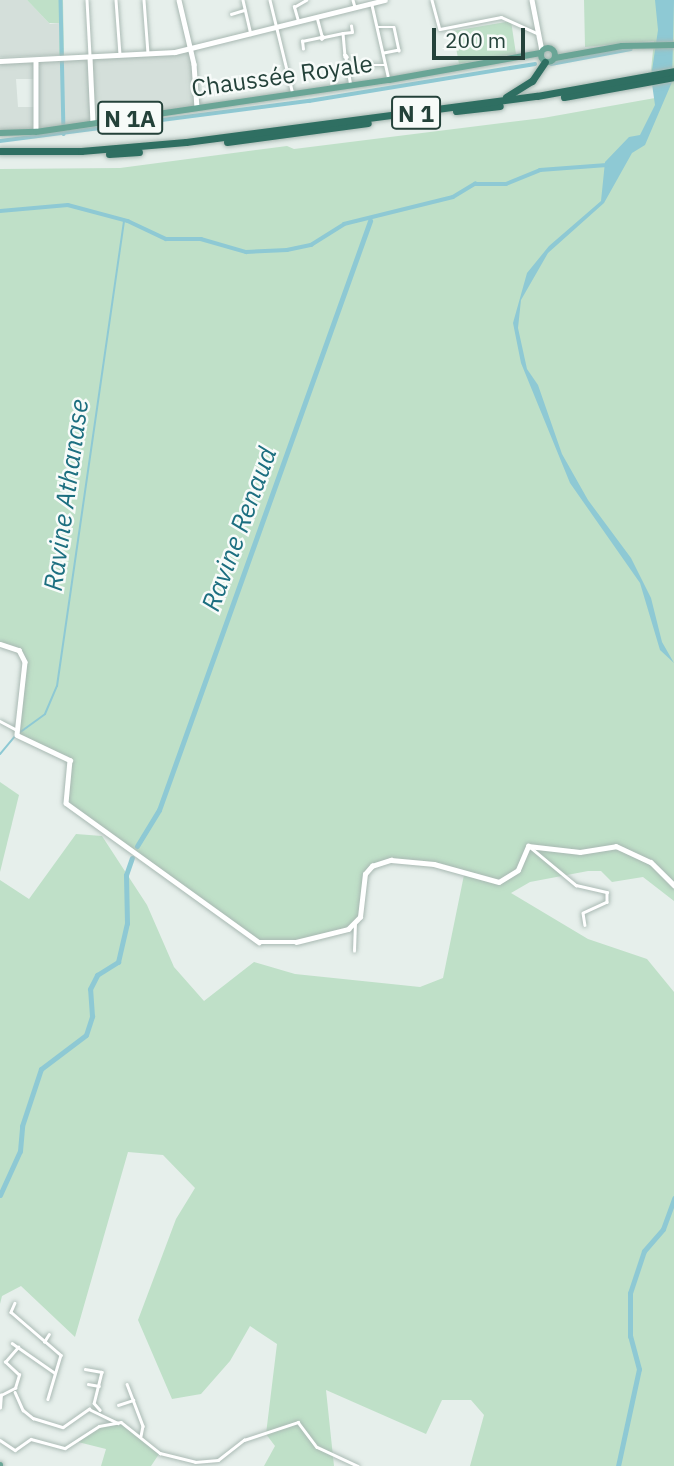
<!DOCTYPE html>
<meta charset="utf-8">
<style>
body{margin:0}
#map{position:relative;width:674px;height:1466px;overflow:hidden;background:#e6efeb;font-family:"IBM Plex Sans",sans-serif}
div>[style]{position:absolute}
.built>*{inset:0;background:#d4dfda}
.green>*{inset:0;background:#bfe0c8}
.water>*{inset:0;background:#8ec9d4}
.stream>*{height:2px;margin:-1px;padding:0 1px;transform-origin:1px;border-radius:1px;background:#8ec9d4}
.canal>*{height:3.5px;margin:-1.75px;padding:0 1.75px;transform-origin:1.75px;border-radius:1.75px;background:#8ec9d4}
.river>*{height:5px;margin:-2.5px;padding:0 2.5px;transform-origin:2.5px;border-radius:2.5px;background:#8ec9d4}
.roads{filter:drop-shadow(0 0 2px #a8b8b2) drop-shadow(0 0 2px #a8b8b2)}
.street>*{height:2.5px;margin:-1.25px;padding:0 1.25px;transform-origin:1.25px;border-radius:1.25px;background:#fff}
.secondary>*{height:4.5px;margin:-2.25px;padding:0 2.25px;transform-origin:2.25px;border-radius:2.25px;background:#fff}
.primary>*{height:6px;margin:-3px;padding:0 3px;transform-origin:3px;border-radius:3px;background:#6aa596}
.primary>.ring{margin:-3px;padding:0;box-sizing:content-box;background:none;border:6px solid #6aa596;border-radius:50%}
.highway>*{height:7px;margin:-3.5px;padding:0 3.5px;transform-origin:3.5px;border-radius:3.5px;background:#2f6f62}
span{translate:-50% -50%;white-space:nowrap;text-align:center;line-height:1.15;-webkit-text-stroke:5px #f7fbf9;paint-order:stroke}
.shield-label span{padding:2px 5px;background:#f7fbf9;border:2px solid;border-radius:5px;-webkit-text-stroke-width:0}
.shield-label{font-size:23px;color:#24423a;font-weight:700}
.street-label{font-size:24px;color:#24423a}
.water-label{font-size:26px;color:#1c6f80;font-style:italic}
.scale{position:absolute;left:432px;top:28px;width:93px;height:32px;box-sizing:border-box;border:4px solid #24423a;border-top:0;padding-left:9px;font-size:21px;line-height:24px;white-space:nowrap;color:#24423a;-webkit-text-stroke:5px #f7fbf9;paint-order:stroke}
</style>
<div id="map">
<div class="built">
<div style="clip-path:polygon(0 0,27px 0,50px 24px,59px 23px,59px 55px,0 57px)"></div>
<div style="clip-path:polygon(evenodd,190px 49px,197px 108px,36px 132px,0 133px,0 61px,190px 49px,16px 79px,36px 79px,36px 107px,18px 107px,16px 79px)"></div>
</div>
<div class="green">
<div style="clip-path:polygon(27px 0,63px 0,64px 55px,59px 55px,59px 23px,49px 23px)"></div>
<div style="clip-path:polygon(584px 0,674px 0,674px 901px,643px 877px,612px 882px,601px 871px,588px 871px,530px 882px,511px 893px,588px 939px,647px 959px,674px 992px,674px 1466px,470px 1466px,484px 1415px,471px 1400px,442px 1400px,426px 1434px,326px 1390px,334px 1466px,264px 1466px,275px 1446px,266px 1434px,277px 1344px,250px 1326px,230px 1361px,201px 1394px,172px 1399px,138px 1320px,176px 1219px,195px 1188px,163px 1155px,128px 1152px,75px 1337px,21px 1286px,2px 1296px,0 1304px,0 880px,29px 899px,76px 834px,102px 836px,147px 905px,174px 967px,204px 1001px,254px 962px,295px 974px,420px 987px,443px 978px,464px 875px,434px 864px,381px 862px,365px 874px,362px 912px,348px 929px,305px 941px,259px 942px,65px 801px,69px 757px,17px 735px,25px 662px,21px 652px,0 644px,0 169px,120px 168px,287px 146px,294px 149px,543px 118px,655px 98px,651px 70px,654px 41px,585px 47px)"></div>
<div style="clip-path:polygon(511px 21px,516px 54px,459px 64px,453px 31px)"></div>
<div style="clip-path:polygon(0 782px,19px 795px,0 872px)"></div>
<div style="clip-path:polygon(124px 1423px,159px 1454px,151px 1466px,101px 1466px,106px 1449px,78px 1442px,99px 1426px)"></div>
</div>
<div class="water">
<div style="clip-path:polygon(655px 0,674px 0,672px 82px,645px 145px,632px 153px,604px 203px,548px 253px,521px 300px,518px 328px,527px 369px,538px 385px,562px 454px,588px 500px,631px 558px,651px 598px,662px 642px,674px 663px,660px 650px,640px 583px,570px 483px,521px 363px,513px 323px,527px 273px,549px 246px,601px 201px,605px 162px,629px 137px,640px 135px,655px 105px,651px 77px,658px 30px)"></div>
</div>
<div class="stream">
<div style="left:19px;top:733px;width:32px;rotate:-36deg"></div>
<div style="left:45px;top:714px;width:30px;rotate:-67deg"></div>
<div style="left:57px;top:686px;width:471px;rotate:-81.8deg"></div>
<div style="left:0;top:754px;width:23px;rotate:-50deg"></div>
</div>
<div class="canal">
<div style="left:61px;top:0;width:134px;rotate:88.7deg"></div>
<div style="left:551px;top:64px;width:81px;rotate:-10.6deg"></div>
<div style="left:0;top:141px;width:312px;rotate:-7.4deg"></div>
<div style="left:309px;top:101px;width:229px;rotate:-9.3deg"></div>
<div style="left:0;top:211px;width:68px;rotate:-5deg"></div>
<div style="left:68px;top:205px;width:62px;rotate:14.9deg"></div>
<div style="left:128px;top:221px;width:42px;rotate:25.3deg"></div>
<div style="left:166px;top:239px;width:35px"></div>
<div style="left:201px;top:239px;width:47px;rotate:16.1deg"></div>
<div style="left:246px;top:252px;width:41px;rotate:-2.8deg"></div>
<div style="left:287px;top:250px;width:25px;rotate:-12deg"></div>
<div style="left:311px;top:245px;width:39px;rotate:-32deg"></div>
<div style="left:344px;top:224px;width:112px;rotate:-13.9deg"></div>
<div style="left:453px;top:197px;width:26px;rotate:-31deg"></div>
<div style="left:475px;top:184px;width:31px"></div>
<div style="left:506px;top:184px;width:37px;rotate:-22deg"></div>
<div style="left:540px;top:170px;width:67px;rotate:-4.3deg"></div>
</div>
<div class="river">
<div style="left:137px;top:846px;width:42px;rotate:-58.6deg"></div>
<div style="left:159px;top:810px;width:626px;rotate:-70.29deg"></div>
<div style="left:0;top:1195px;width:48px;rotate:-65.6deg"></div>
<div style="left:20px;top:1151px;width:25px;rotate:-85deg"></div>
<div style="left:22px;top:1126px;width:60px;rotate:-71.6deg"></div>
<div style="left:41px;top:1069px;width:56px;rotate:-37.1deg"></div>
<div style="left:86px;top:1035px;width:20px;rotate:-72deg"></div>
<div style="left:92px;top:1016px;width:27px;rotate:-94deg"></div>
<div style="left:90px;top:989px;width:16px;rotate:-63deg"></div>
<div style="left:97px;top:975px;width:25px;rotate:-32deg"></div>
<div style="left:118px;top:962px;width:40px;rotate:-77deg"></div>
<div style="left:127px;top:923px;width:48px;rotate:-91.2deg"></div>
<div style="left:126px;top:875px;width:18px;rotate:-71deg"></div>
<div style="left:618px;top:1466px;width:99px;rotate:-77.8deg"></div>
<div style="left:639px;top:1369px;width:34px;rotate:-105deg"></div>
<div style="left:630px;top:1336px;width:43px;rotate:-90deg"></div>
<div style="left:630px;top:1293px;width:44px;rotate:-71.6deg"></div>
<div style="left:644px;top:1251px;width:29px;rotate:-49deg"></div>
<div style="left:663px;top:1229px;width:33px;rotate:-70deg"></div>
</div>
<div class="roads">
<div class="street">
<div style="left:87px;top:0;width:56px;rotate:86.9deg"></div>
<div style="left:116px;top:0;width:55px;rotate:85.8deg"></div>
<div style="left:144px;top:0;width:53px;rotate:85.7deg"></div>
<div style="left:243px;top:0;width:35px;rotate:77deg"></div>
<div style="left:270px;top:0;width:97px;rotate:76.3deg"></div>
<div style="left:353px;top:0;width:7px;rotate:74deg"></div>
<div style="left:432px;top:0;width:30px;rotate:75deg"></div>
<div style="left:440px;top:29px;width:62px;rotate:-11.1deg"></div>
<div style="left:501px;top:17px;width:39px;rotate:24deg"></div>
<div style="left:372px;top:5px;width:77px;rotate:77.2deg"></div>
<div style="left:231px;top:14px;width:14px;rotate:-17deg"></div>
<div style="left:317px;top:17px;width:20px;rotate:75deg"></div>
<div style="left:298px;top:21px;width:15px;rotate:-106deg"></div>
<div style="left:294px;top:7px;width:14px;rotate:-30deg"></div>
<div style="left:377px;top:27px;width:17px"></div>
<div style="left:394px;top:27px;width:24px;rotate:78deg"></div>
<div style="left:399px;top:50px;width:15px;rotate:169deg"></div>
<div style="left:343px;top:33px;width:9px;rotate:-6deg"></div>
<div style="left:352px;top:32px;width:6px;rotate:-99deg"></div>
<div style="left:322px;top:36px;width:2px;rotate:27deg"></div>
<div style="left:324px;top:37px;width:3px;rotate:135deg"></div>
<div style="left:322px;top:39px;width:1px;rotate:-135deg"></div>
<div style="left:321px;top:38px;width:2px;rotate:-63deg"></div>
<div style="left:324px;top:37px;width:19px;rotate:-12deg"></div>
<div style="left:343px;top:33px;width:21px;rotate:85deg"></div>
<div style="left:303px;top:49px;width:8px;rotate:-97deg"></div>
<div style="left:302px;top:41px;width:19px;rotate:-12deg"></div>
<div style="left:344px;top:55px;width:2px"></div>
<div style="left:346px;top:55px;width:2px;rotate:63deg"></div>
<div style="left:347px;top:57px;width:2px;rotate:180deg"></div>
<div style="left:345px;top:57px;width:2px;rotate:-117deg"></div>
<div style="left:346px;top:58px;width:27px;rotate:80deg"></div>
<div style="left:367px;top:65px;width:18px"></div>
<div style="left:0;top:721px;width:19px;rotate:28deg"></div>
<div style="left:530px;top:847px;width:60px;rotate:39.6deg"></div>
<div style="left:576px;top:885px;width:32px;rotate:13deg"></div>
<div style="left:607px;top:892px;width:10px;rotate:90deg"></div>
<div style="left:607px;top:902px;width:26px;rotate:155deg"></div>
<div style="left:583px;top:913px;width:12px;rotate:81deg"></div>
<div style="left:354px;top:951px;width:27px;rotate:-88deg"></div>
<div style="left:15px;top:1303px;width:10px;rotate:114deg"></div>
<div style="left:11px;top:1312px;width:66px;rotate:40.7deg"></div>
<div style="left:61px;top:1355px;width:46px;rotate:106.5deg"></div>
<div style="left:44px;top:1342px;width:9px;rotate:-58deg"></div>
<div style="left:12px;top:1343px;width:52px;rotate:34.9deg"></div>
<div style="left:85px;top:1369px;width:17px;rotate:10deg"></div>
<div style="left:102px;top:1372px;width:32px;rotate:104deg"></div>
<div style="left:94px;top:1403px;width:9px;rotate:49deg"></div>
<div style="left:88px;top:1384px;width:11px;rotate:10deg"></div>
<div style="left:127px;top:1384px;width:45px;rotate:69.1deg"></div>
<div style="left:143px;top:1426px;width:10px;rotate:101deg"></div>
<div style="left:15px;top:1392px;width:20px;rotate:66deg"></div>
<div style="left:23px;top:1410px;width:13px;rotate:39deg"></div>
<div style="left:33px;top:1418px;width:31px;rotate:17deg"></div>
<div style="left:63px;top:1427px;width:32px;rotate:-35deg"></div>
<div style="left:89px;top:1409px;width:32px;rotate:26deg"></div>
<div style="left:118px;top:1405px;width:16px;rotate:-18deg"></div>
<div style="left:0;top:1408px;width:13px;rotate:-86deg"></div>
<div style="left:1px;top:1395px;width:16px;rotate:-27deg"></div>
<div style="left:15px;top:1388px;width:14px;rotate:-73deg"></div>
<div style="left:19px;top:1375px;width:19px;rotate:-137deg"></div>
<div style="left:5px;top:1362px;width:20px;rotate:-49deg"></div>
<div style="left:0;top:1440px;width:18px;rotate:34deg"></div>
<div style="left:15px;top:1450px;width:19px;rotate:-35deg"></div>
<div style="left:31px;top:1439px;width:35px;rotate:15deg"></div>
<div style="left:65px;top:1448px;width:40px;rotate:-32.9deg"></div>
<div style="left:99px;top:1426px;width:22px;rotate:-10deg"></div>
<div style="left:121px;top:1422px;width:50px;rotate:38.5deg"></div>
<div style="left:160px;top:1453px;width:36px;rotate:14deg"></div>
<div style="left:195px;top:1462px;width:23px;rotate:-5deg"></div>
<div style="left:218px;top:1460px;width:33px;rotate:-38deg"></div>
<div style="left:244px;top:1440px;width:57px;rotate:-18.4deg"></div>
<div style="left:298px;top:1422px;width:31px;rotate:53deg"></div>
<div style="left:317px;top:1447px;width:45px;rotate:24.9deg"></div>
</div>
<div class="secondary">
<div style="left:179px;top:0;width:66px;rotate:76.8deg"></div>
<div style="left:194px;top:64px;width:44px;rotate:86.1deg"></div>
<div style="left:532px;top:0;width:52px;rotate:78.9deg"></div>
<div style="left:90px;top:57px;width:66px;rotate:87.4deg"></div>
<div style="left:36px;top:60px;width:72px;rotate:90deg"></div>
<div style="left:0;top:61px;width:175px;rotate:-2.9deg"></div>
<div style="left:175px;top:52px;width:216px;rotate:-13.9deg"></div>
<div style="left:0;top:644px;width:20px;rotate:18deg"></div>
<div style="left:19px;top:650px;width:13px;rotate:63deg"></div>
<div style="left:25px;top:662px;width:73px;rotate:96.3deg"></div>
<div style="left:17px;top:735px;width:59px;rotate:25.3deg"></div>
<div style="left:70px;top:760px;width:43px;rotate:95.3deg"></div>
<div style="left:66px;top:803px;width:238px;rotate:35.8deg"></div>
<div style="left:259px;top:942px;width:37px"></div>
<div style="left:296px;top:942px;width:54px;rotate:-14deg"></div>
<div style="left:348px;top:929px;width:17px;rotate:-45deg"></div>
<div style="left:360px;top:917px;width:43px;rotate:-83.4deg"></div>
<div style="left:365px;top:874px;width:11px;rotate:-49deg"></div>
<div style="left:372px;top:866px;width:20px;rotate:-18deg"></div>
<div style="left:391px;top:860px;width:43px;rotate:5.3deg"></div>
<div style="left:434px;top:864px;width:67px;rotate:15.5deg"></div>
<div style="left:499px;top:882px;width:22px;rotate:-32deg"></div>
<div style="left:518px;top:870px;width:26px;rotate:-67deg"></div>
<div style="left:528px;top:846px;width:52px;rotate:6.6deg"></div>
<div style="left:580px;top:852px;width:36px;rotate:-9deg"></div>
<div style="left:616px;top:846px;width:38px;rotate:25deg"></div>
<div style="left:651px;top:862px;width:33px;rotate:45deg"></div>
</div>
<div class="primary">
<div class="ring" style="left:541px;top:48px;width:8px;height:8px"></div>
<div style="left:555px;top:58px;width:68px;rotate:-10.2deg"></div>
<div style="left:622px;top:46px;width:52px;rotate:-1.1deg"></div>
<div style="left:0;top:133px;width:36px;rotate:-2deg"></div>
<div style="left:36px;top:132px;width:357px;rotate:-8.4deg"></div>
<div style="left:389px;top:80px;width:154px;rotate:-10.1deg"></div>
<div style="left:0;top:1465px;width:1px;rotate:90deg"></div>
</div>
<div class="highway">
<div style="left:506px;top:97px;width:31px;rotate:-32deg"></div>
<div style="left:532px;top:81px;width:23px;rotate:-56deg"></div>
<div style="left:564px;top:97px;width:112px;rotate:-10.3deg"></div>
<div style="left:456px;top:111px;width:44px;rotate:-6.5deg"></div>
<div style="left:227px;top:142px;width:142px;rotate:-7.7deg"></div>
<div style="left:0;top:151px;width:81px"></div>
<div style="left:81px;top:151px;width:105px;rotate:-4.9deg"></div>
<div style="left:186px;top:142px;width:354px;rotate:-7.5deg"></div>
<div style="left:537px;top:96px;width:139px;rotate:-10.3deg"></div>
<div style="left:109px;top:154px;width:30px;rotate:-4deg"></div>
</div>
</div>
<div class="shield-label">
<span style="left:416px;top:113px">N 1</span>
<span style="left:130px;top:118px">N 1A</span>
</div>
<div class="street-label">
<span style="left:282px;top:76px;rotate:-8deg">Chaussée Royale</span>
</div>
<div class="water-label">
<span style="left:66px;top:495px;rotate:-82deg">Ravine Athanase</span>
<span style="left:239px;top:529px;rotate:-70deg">Ravine Renaud</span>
</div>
<div class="scale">200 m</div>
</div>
